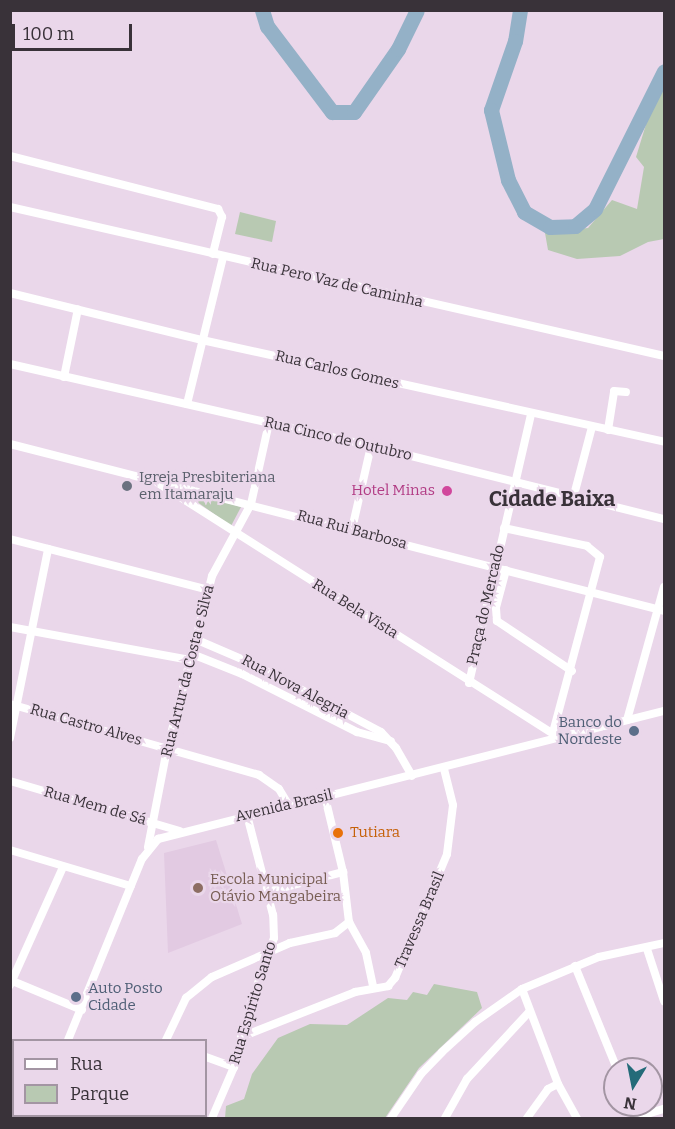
<!DOCTYPE html>
<meta charset="utf-8">
<style>
body{margin:0}
#map{position:relative;width:675px;height:1129px;overflow:hidden;background:#ead7ea;font-family:Bitter,serif}
div>[style]{position:absolute}
.built>*{inset:0;background:#e2cae2}
.green>*{inset:0;background:#b8c9b2}
.river>*{height:15px;margin:-7.5px;padding:0 7.5px;transform-origin:7.5px;border-radius:7.5px;background:#94b1c7}
.minor>*{height:8px;margin:-4px;padding:0 4px;transform-origin:4px;border-radius:4px;background:#fff}
.dots>*{width:16px;height:16px;translate:-50% -50%;box-sizing:border-box;border:3px solid #ead7ea;border-radius:50%}
span{translate:-50% -50%;white-space:nowrap;text-align:center;line-height:1.15;-webkit-text-stroke:4.5px #ead7ea;paint-order:stroke}
.street-label{font-size:15px;color:#393239}
.worship-label{font-size:15px;color:#5b616d}
.left{translate:0 -50%;text-align:left}
.hotel-label{font-size:15px;color:#b23c85}
.right{translate:-100% -50%;text-align:right}
.service-label{font-size:15px;color:#4e5e75}
.food-label{font-size:15px;color:#c56008}
.education-label{font-size:15px;color:#785e54}
.district-label{font-size:21px;color:#393239;font-weight:700}
.frame{position:absolute;inset:0;border:12px solid #393239;pointer-events:none}
.legend{position:absolute;left:12px;top:1039px;width:195px;height:78px;box-sizing:border-box;background:#ead7ea;border:2px solid #a395a3;margin:0;padding:8px 10px;list-style:none;font-size:18px;color:#393239}
.legend li{display:flex;align-items:center;gap:12px;height:30px}
.legend b{width:30px;border:2px solid #a395a3}
.north{position:absolute;left:603px;top:1057px;width:60px;height:60px;box-sizing:border-box;background:#ead7ea;border:2px solid #a395a3;border-radius:50%;rotate:190deg;font-size:16px;font-weight:700;line-height:24px;text-align:center;color:#393239}
.north::after{content:'';display:block;margin:auto;width:21px;height:27px;background:#246b79;clip-path:polygon(50% 0,100% 100%,50% 72%,0 100%)}
.scale{position:absolute;left:12px;top:24px;width:120px;height:27px;box-sizing:border-box;border:3px solid #393239;border-top:0;padding-left:8px;font-size:18px;line-height:21px;white-space:nowrap;color:#393239;-webkit-text-stroke:4px #ead7ea;paint-order:stroke}
</style>
<div id="map">
<div class="built">
<div style="clip-path:polygon(216px 840px,242px 924px,168px 953px,164px 853px)"></div>
</div>
<div class="green">
<div style="clip-path:polygon(664px 89px,664px 239px,648px 242px,620px 256px,577px 259px,548px 250px,545px 233px,588px 228px,612px 200px,637px 209px,644px 167px,636px 157px,651px 108px)"></div>
<div style="clip-path:polygon(240px 212px,276px 221px,272px 242px,235px 234px)"></div>
<div style="clip-path:polygon(179px 489px,241px 507px,231px 526px)"></div>
<div style="clip-path:polygon(434px 984px,477px 992px,482px 1008px,419px 1068px,385px 1118px,225px 1118px,226px 1106px,244px 1099px,252px 1074px,278px 1038px,310px 1024px,347px 1025px,388px 998px,407px 1000px,413px 992px,427px 995px)"></div>
</div>
<div class="river">
<div style="left:262px;top:10px;width:17px;rotate:73deg"></div>
<div style="left:267px;top:26px;width:108px;rotate:52.9deg"></div>
<div style="left:332px;top:112px;width:22px"></div>
<div style="left:354px;top:112px;width:77px;rotate:-55.1deg"></div>
<div style="left:398px;top:49px;width:43px;rotate:-64deg"></div>
<div style="left:520px;top:10px;width:31px;rotate:99deg"></div>
<div style="left:515px;top:41px;width:73px;rotate:109.2deg"></div>
<div style="left:491px;top:110px;width:72px;rotate:76.3deg"></div>
<div style="left:508px;top:180px;width:36px;rotate:63deg"></div>
<div style="left:524px;top:212px;width:30px;rotate:30deg"></div>
<div style="left:550px;top:227px;width:25px;rotate:-2deg"></div>
<div style="left:575px;top:226px;width:26px;rotate:-40deg"></div>
<div style="left:595px;top:209px;width:154px;rotate:-63.4deg"></div>
</div>
<div class="minor">
<div style="left:10px;top:156px;width:215px;rotate:14.3deg"></div>
<div style="left:218px;top:209px;width:9px;rotate:63deg"></div>
<div style="left:222px;top:217px;width:38px;rotate:104deg"></div>
<div style="left:10px;top:207px;width:671px;rotate:12.83deg"></div>
<div style="left:10px;top:293px;width:198px;rotate:13.8deg"></div>
<div style="left:202px;top:340px;width:473px;rotate:12.4deg"></div>
<div style="left:10px;top:364px;width:370px;rotate:12.8deg"></div>
<div style="left:371px;top:446px;width:302px;rotate:14deg"></div>
<div style="left:64px;top:377px;width:69px;rotate:-78.4deg"></div>
<div style="left:187px;top:404px;width:151px;rotate:-76.2deg"></div>
<div style="left:608px;top:430px;width:39px;rotate:-81deg"></div>
<div style="left:614px;top:391px;width:12px;rotate:5deg"></div>
<div style="left:10px;top:444px;width:675px;rotate:14.32deg"></div>
<div style="left:158px;top:483px;width:475px;rotate:32.4deg"></div>
<div style="left:574px;top:495px;width:70px;rotate:-75.2deg"></div>
<div style="left:504px;top:528px;width:85px;rotate:12.2deg"></div>
<div style="left:587px;top:546px;width:17px;rotate:40deg"></div>
<div style="left:600px;top:557px;width:182px;rotate:105deg"></div>
<div style="left:352px;top:529px;width:85px;rotate:-77.1deg"></div>
<div style="left:10px;top:539px;width:204px;rotate:14.4deg"></div>
<div style="left:506px;top:570px;width:39px;rotate:105deg"></div>
<div style="left:496px;top:608px;width:13px;rotate:86deg"></div>
<div style="left:497px;top:621px;width:90px;rotate:33.7deg"></div>
<div style="left:10px;top:627px;width:183px;rotate:10.4deg"></div>
<div style="left:195px;top:639px;width:63px;rotate:23.3deg"></div>
<div style="left:253px;top:664px;width:145px;rotate:28deg"></div>
<div style="left:381px;top:732px;width:22px;rotate:47deg"></div>
<div style="left:396px;top:748px;width:32px;rotate:60deg"></div>
<div style="left:192px;top:654px;width:54px;rotate:21.8deg"></div>
<div style="left:242px;top:674px;width:129px;rotate:26.8deg"></div>
<div style="left:357px;top:732px;width:35px;rotate:15deg"></div>
<div style="left:469px;top:683px;width:276px;rotate:-77deg"></div>
<div style="left:10px;top:704px;width:259px;rotate:15.9deg"></div>
<div style="left:259px;top:775px;width:24px;rotate:35deg"></div>
<div style="left:279px;top:789px;width:17px;rotate:59deg"></div>
<div style="left:627px;top:720px;width:138px;rotate:-74.5deg"></div>
<div style="left:10px;top:738px;width:193px;rotate:-78.6deg"></div>
<div style="left:10px;top:781px;width:177px;rotate:16.4deg"></div>
<div style="left:325px;top:797px;width:77px;rotate:76.5deg"></div>
<div style="left:343px;top:872px;width:50px;rotate:83.2deg"></div>
<div style="left:349px;top:922px;width:35px;rotate:61deg"></div>
<div style="left:366px;top:953px;width:34px;rotate:78deg"></div>
<div style="left:148px;top:847px;width:100px;rotate:-79deg"></div>
<div style="left:167px;top:749px;width:179px;rotate:-75.4deg"></div>
<div style="left:212px;top:576px;width:82px;rotate:-61.6deg"></div>
<div style="left:251px;top:504px;width:83px;rotate:-77.5deg"></div>
<div style="left:10px;top:850px;width:126px;rotate:16.6deg"></div>
<div style="left:267px;top:892px;width:79px;rotate:-14.7deg"></div>
<div style="left:647px;top:949px;width:55px;rotate:71.9deg"></div>
<div style="left:575px;top:966px;width:111px;rotate:67.8deg"></div>
<div style="left:10px;top:980px;width:78px;rotate:22.6deg"></div>
<div style="left:10px;top:985px;width:129px;rotate:-65.8deg"></div>
<div style="left:522px;top:989px;width:102px;rotate:69.2deg"></div>
<div style="left:558px;top:1084px;width:39px;rotate:61deg"></div>
<div style="left:241px;top:1037px;width:123px;rotate:-21.5deg"></div>
<div style="left:355px;top:992px;width:34px;rotate:-10deg"></div>
<div style="left:388px;top:986px;width:11px;rotate:-49deg"></div>
<div style="left:395px;top:978px;width:134px;rotate:-67.2deg"></div>
<div style="left:447px;top:854px;width:49px;rotate:-83deg"></div>
<div style="left:453px;top:805px;width:38px;rotate:-104deg"></div>
<div style="left:68px;top:1040px;width:196px;rotate:-67.8deg"></div>
<div style="left:142px;top:859px;width:26px;rotate:-51deg"></div>
<div style="left:158px;top:839px;width:522px;rotate:-14.2deg"></div>
<div style="left:166px;top:1040px;width:47px;rotate:-64.5deg"></div>
<div style="left:186px;top:998px;width:33px;rotate:-39deg"></div>
<div style="left:212px;top:977px;width:85px;rotate:-23.6deg"></div>
<div style="left:290px;top:943px;width:46px;rotate:-12.5deg"></div>
<div style="left:335px;top:933px;width:18px;rotate:-38deg"></div>
<div style="left:206px;top:1057px;width:30px;rotate:20deg"></div>
<div style="left:631px;top:1105px;width:14px;rotate:69deg"></div>
<div style="left:33px;top:1118px;width:3px;rotate:-45deg"></div>
<div style="left:131px;top:1118px;width:2px;rotate:-63deg"></div>
<div style="left:212px;top:1118px;width:56px;rotate:-66.7deg"></div>
<div style="left:234px;top:1067px;width:64px;rotate:-75.5deg"></div>
<div style="left:250px;top:1005px;width:71px;rotate:-70.3deg"></div>
<div style="left:274px;top:938px;width:23px;rotate:-92deg"></div>
<div style="left:273px;top:915px;width:103px;rotate:-104.6deg"></div>
<div style="left:391px;top:1118px;width:53px;rotate:-55.7deg"></div>
<div style="left:421px;top:1074px;width:30px;rotate:-46deg"></div>
<div style="left:442px;top:1052px;width:45px;rotate:-42.3deg"></div>
<div style="left:475px;top:1022px;width:57px;rotate:-35.1deg"></div>
<div style="left:522px;top:989px;width:83px;rotate:-22.6deg"></div>
<div style="left:599px;top:957px;width:66px;rotate:-12.2deg"></div>
<div style="left:445px;top:1118px;width:45px;rotate:-60.6deg"></div>
<div style="left:467px;top:1079px;width:91px;rotate:-47.2deg"></div>
<div style="left:527px;top:1118px;width:36px;rotate:-54deg"></div>
<div style="left:548px;top:1089px;width:11px;rotate:-27deg"></div>
<div style="left:634px;top:1118px;width:31px;rotate:-17deg"></div>
</div>
<div class="dots">
<div style="left:127px;top:486px;background:#6b7280"></div>
<div style="left:447px;top:491px;background:#d1479c"></div>
<div style="left:634px;top:731px;background:#5c6f8a"></div>
<div style="left:338px;top:833px;background:#e8710a"></div>
<div style="left:198px;top:888px;background:#8d6e63"></div>
<div style="left:76px;top:997px;background:#5c6f8a"></div>
</div>
<div class="street-label">
<span style="left:337px;top:283px;rotate:13deg">Rua Pero Vaz de Caminha</span>
<span style="left:337px;top:370px;rotate:13deg">Rua Carlos Gomes</span>
<span style="left:338px;top:439px;rotate:13deg">Rua Cinco de Outubro</span>
<span style="left:352px;top:530px;rotate:15deg">Rua Rui Barbosa</span>
<span style="left:486px;top:605px;rotate:-77deg">Praça do Mercado</span>
<span style="left:355px;top:609px;rotate:32deg">Rua Bela Vista</span>
<span style="left:188px;top:671px;rotate:-76deg">Rua Artur da Costa e Silva</span>
<span style="left:295px;top:687px;rotate:28deg">Rua Nova Alegria</span>
<span style="left:86px;top:725px;rotate:16deg">Rua Castro Alves</span>
<span style="left:95px;top:806px;rotate:16deg">Rua Mem de Sá</span>
<span style="left:284px;top:806px;rotate:-13deg">Avenida Brasil</span>
<span style="left:420px;top:920px;rotate:-67deg">Travessa Brasil</span>
<span style="left:253px;top:1003px;rotate:-73deg">Rua Espírito Santo</span>
</div>
<div class="worship-label">
<span class="left" style="left:139px;top:486px">Igreja Presbiteriana<br>em Itamaraju</span>
</div>
<div class="hotel-label">
<span class="right" style="left:435px;top:491px">Hotel Minas</span>
</div>
<div class="service-label">
<span class="right" style="left:622px;top:731px">Banco do<br>Nordeste</span>
<span class="left" style="left:88px;top:997px">Auto Posto<br>Cidade</span>
</div>
<div class="food-label">
<span class="left" style="left:350px;top:833px">Tutiara</span>
</div>
<div class="education-label">
<span class="left" style="left:210px;top:888px">Escola Municipal<br>Otávio Mangabeira</span>
</div>
<div class="district-label">
<span style="left:552px;top:499px">Cidade Baixa</span>
</div>
<div class="frame"></div>
<ul class="legend">
<li><b style="height:8px;background:#fff"></b>Rua</li>
<li><b style="height:16px;background:#b8c9b2"></b>Parque</li>
</ul>
<div class="north">N</div>
<div class="scale">100 m</div>
</div>
